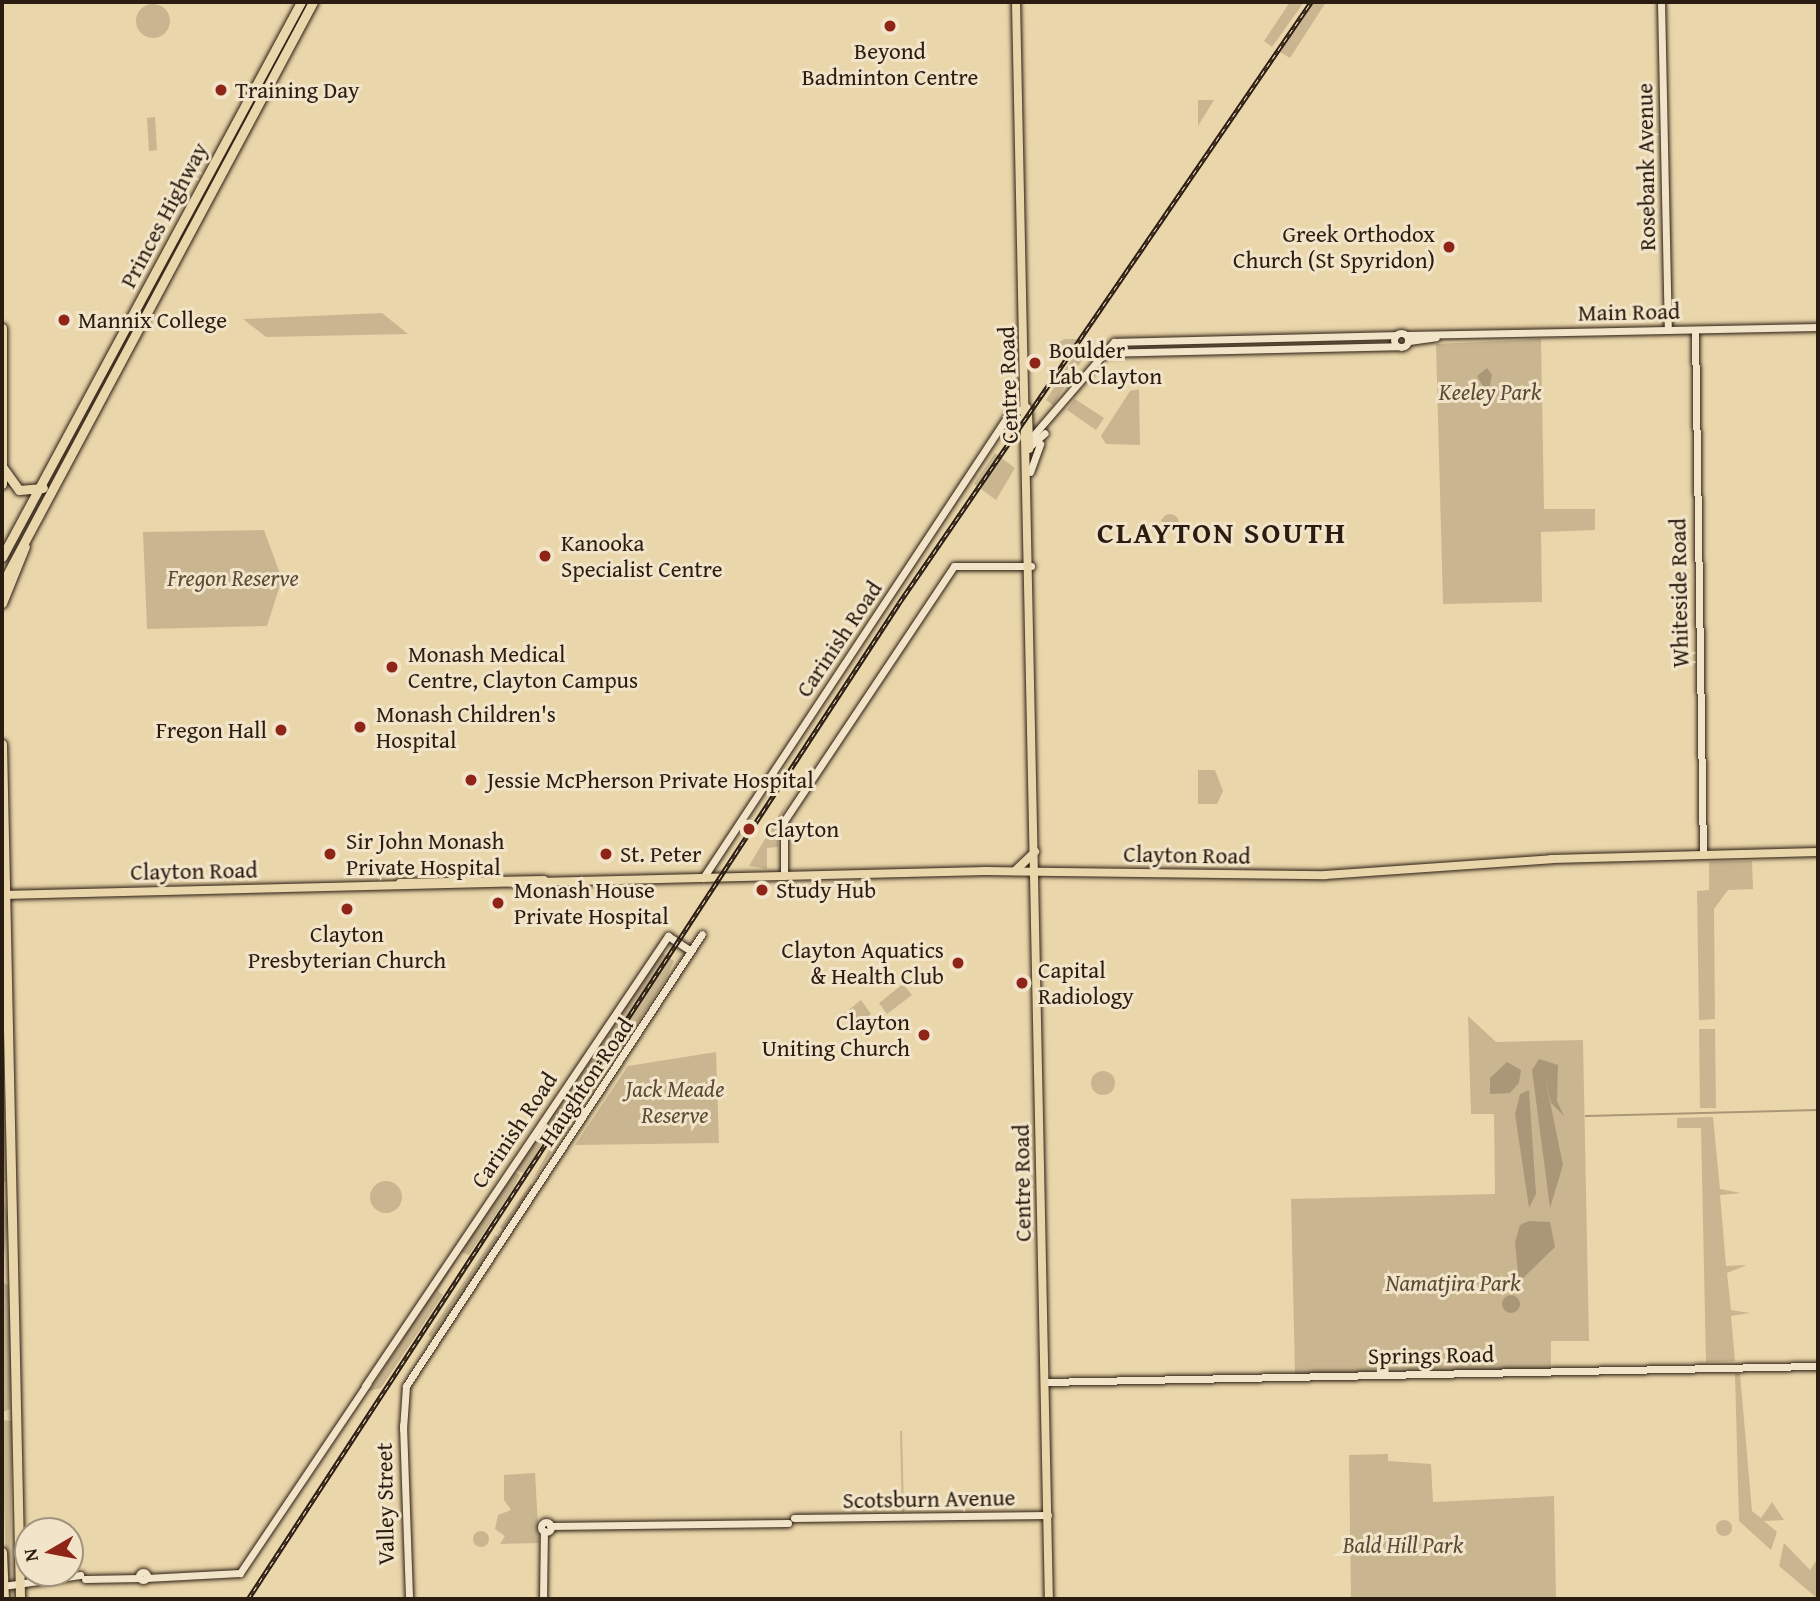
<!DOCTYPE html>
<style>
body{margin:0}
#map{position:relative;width:1820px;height:1601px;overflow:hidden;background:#ead6ab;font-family:"Gentium Book Plus",serif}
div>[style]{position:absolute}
.green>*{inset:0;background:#c9b691}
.round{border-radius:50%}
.water>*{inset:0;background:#a99777}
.stream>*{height:2px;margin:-1px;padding:0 1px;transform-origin:1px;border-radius:1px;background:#a99777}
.roads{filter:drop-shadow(0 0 2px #2a1c11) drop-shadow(0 0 2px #2a1c11)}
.secondary>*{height:7px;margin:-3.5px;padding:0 3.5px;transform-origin:3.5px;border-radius:3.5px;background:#f1e4c8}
.secondary>.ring{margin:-3.5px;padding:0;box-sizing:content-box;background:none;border:7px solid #f1e4c8;border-radius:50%}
.primary>*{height:8px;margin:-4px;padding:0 4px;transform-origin:4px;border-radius:4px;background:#ead6ab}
.highway>*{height:9px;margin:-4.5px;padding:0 4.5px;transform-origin:4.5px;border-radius:4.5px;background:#ead6ab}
.rail>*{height:4.5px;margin-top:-2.25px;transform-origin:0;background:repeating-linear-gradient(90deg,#f1e4c8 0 5px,#2a1c11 0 10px);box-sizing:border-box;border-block:2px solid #2a1c11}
.dots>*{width:19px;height:19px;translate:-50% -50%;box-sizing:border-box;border:4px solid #f1e4c8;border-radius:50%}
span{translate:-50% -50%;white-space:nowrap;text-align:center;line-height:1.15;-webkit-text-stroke:6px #f1e4c8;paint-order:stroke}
.poi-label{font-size:23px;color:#2a1c11}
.left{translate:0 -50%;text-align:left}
.right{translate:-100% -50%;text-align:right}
.street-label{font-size:23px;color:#2a1c11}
.park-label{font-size:23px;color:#5a4a37;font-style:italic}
.district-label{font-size:30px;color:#2a1c11;font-weight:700;letter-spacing:2px}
.frame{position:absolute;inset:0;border:4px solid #2a1c11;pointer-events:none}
.north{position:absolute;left:14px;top:1517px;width:70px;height:70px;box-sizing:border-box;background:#f1e4c8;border:2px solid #a1947f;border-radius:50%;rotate:260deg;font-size:19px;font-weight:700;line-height:28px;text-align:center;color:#2a1c11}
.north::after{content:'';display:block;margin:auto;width:24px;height:32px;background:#8f2418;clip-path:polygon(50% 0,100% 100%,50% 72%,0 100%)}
</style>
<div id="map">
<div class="green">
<div style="clip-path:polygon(1290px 2px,1304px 2px,1272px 47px,1264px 41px)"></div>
<div style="clip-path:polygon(1313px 2px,1326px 2px,1290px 58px,1280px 52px)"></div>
<div class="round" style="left:136px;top:4px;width:34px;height:34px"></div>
<div style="clip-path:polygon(1198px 100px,1214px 100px,1198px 126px)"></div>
<div style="clip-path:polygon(155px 117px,157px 150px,149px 151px,147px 118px)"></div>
<div style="clip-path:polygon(382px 313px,408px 334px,266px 337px,243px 319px)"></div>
<div style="clip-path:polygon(1065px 339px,1077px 339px,1070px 351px,1050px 353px,1049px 347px)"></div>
<div style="clip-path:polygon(1541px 339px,1544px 509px,1595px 509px,1595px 530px,1541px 532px,1542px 602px,1443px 604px,1436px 344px)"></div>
<div style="clip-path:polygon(1083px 343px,1090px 348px,1070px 379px,1062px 374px)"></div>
<div style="clip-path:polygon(1059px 380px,1068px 381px,1053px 405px,1046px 400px)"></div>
<div style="clip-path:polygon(1139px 389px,1140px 445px,1106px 444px,1101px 436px,1130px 391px)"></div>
<div style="clip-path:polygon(1075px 399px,1104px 418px,1096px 430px,1067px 410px)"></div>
<div style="clip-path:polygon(995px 453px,1015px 468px,996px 500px,974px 484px)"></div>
<div class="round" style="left:1161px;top:514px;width:18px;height:18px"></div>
<div style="clip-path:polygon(264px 530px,282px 579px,267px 626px,147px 629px,143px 532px)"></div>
<div style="clip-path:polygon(1198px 770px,1215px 770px,1223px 791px,1217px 804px,1198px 804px)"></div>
<div style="clip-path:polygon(788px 800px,778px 821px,778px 847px,767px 848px,767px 869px,749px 866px)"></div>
<div style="clip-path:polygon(1752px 861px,1753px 889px,1728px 890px,1714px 909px,1715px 1019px,1699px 1020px,1697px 891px,1709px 890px,1709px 862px)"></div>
<div style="clip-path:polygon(661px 952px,674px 961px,664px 982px,532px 1181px,585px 1086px,578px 1080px,525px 1174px,514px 1169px)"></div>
<div style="clip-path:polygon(903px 984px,912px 995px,887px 1014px,879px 1003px)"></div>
<div style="clip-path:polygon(861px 1000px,871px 1014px,850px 1030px,845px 1013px)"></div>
<div style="clip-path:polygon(1468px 1016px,1496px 1042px,1583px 1040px,1589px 1341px,1551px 1341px,1551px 1369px,1295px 1374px,1291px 1199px,1495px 1194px,1494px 1114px,1471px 1114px)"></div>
<div style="clip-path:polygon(1699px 1029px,1715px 1029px,1716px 1108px,1700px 1108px)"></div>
<div style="clip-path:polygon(716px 1052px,719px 1143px,575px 1145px,628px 1066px)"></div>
<div class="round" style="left:1091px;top:1071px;width:24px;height:24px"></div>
<div style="clip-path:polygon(2px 1091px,5px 1096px,6px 1182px,2px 1182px)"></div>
<div style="clip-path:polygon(1713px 1117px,1720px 1189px,1741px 1193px,1720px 1195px,1726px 1266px,1747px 1265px,1727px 1273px,1731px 1310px,1750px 1313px,1731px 1316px,1735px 1361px,1706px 1362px,1701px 1128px,1677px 1128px,1677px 1118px)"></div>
<div style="clip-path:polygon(513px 1171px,520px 1175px,513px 1189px,469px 1255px,461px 1252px,438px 1291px,443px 1295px,381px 1388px,369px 1391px)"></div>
<div class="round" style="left:370px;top:1181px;width:32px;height:32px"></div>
<div style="clip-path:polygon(531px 1183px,533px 1189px,506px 1234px,500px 1227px)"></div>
<div style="clip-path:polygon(2px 1190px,8px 1219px,2px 1274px)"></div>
<div style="clip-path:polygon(495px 1235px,503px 1239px,435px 1340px,428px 1335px)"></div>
<div style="clip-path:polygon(2px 1282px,9px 1286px,11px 1352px,10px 1409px,3px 1412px)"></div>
<div style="clip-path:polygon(1735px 1374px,1740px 1374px,1752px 1511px,1761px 1518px,1772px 1502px,1784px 1520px,1764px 1521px,1777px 1532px,1771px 1550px,1739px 1521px)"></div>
<div style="clip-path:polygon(2px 1420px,12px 1421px,10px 1577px,6px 1573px)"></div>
<div style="clip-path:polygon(900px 1431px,902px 1431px,904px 1512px,902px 1512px)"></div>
<div style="clip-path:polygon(1388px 1454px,1388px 1461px,1431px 1464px,1433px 1502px,1554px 1496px,1556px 1599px,1351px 1599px,1349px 1455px)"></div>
<div style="clip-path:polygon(535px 1473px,539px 1543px,500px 1544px,505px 1536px,495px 1529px,498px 1515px,511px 1510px,504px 1500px,504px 1475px)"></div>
<div class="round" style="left:1716px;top:1520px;width:16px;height:16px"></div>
<div class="round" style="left:473px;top:1531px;width:16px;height:16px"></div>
<div style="clip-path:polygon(1784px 1543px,1810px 1570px,1818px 1558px,1818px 1599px,1779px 1566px)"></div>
</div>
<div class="water">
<div style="clip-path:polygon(1487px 368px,1492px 375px,1488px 395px,1477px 376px)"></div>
<div style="clip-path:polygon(1539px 1059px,1558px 1065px,1557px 1101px,1564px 1116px,1551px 1103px,1545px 1077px,1563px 1165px,1550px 1208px,1532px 1070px)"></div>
<div style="clip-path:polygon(1507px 1062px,1521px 1070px,1519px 1083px,1510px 1093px,1490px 1094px,1490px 1078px)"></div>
<div style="clip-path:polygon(1529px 1090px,1536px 1194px,1529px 1208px,1515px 1114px,1520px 1094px)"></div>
<div style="clip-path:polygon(1529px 1221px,1550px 1222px,1555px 1247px,1519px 1282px,1515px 1242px,1520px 1225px)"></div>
<div class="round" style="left:1502px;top:1295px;width:18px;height:18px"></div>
</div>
<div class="stream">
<div style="left:1586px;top:1116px;width:232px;rotate:-1.5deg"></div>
</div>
<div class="roads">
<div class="secondary">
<div style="left:1661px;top:2px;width:328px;rotate:88.8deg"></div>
<div style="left:1695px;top:330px;width:525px;rotate:89.13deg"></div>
<div class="ring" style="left:1394px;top:333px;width:7px;height:7px"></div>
<div style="left:1407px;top:335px;width:411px;rotate:-1.1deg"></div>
<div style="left:1409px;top:341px;width:27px;rotate:-8deg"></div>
<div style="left:1099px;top:353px;width:298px;rotate:-1.3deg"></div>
<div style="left:1012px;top:418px;width:11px;rotate:5deg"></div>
<div style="left:1025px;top:445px;width:136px;rotate:-49.2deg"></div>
<div style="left:1114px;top:342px;width:282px;rotate:-1.4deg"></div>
<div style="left:1026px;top:450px;width:25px;rotate:-42deg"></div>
<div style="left:1030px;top:472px;width:30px;rotate:-70deg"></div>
<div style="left:784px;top:876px;width:55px;rotate:-90deg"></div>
<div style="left:784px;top:821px;width:306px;rotate:-56.3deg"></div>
<div style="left:954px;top:566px;width:77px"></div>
<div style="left:703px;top:878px;width:556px;rotate:-56.6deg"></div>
<div style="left:1009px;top:414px;width:19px;rotate:-21deg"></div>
<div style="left:1045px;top:1382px;width:773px;rotate:-1.19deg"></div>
<div style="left:365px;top:1386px;width:543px;rotate:-56.05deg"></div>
<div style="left:668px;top:936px;width:27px;rotate:33deg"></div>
<div style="left:403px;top:1425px;width:174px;rotate:88deg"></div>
<div style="left:403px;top:1429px;width:43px;rotate:-86deg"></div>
<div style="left:406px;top:1386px;width:540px;rotate:-56.78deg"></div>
<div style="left:794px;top:1518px;width:254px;rotate:-0.7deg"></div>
<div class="ring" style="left:541px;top:1522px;width:3px;height:3px"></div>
<div style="left:550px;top:1526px;width:238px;rotate:-0.7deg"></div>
<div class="ring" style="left:139px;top:1572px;width:1px;height:1px"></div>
<div style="left:146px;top:1578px;width:94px;rotate:-3deg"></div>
<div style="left:240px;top:1573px;width:228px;rotate:-56.1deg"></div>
<div style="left:85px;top:1579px;width:55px;rotate:-1deg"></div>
<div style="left:3px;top:1586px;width:78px;rotate:-8.1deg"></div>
<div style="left:543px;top:1599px;width:68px;rotate:-89.2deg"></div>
</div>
<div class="primary">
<div style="left:1016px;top:2px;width:1597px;rotate:88.82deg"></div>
<div style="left:1028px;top:413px;width:36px;rotate:88deg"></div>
<div style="left:1015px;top:871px;width:28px;rotate:-44deg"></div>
<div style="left:400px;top:883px;width:144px;rotate:-1.2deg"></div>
<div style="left:2px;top:895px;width:984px;rotate:-1.4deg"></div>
<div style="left:986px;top:871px;width:339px;rotate:0.7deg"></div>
<div style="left:1325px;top:875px;width:227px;rotate:-4deg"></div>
<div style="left:1551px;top:859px;width:267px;rotate:-1.5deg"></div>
</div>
<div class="highway">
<div style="left:2px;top:328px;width:156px;rotate:90deg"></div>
<div style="left:3px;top:468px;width:27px;rotate:54deg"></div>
<div style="left:19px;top:490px;width:24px;rotate:-5deg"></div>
<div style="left:2px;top:557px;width:630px;rotate:-61.69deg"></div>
<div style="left:2px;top:584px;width:660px;rotate:-61.88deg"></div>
<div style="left:2px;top:603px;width:61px;rotate:-68deg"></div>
<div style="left:2px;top:744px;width:855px;rotate:88.79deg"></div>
<div style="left:2px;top:1552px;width:47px;rotate:87.6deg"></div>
</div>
</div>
<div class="rail">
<div style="left:248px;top:1599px;width:1190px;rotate:-56.83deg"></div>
<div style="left:899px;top:603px;width:729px;rotate:-55.57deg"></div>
</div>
<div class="dots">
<div style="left:890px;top:26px;background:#8f2418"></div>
<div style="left:221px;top:90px;background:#8f2418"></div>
<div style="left:1449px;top:247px;background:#8f2418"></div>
<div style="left:64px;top:320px;background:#8f2418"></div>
<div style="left:1035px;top:363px;background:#8f2418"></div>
<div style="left:545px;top:556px;background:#8f2418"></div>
<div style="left:392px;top:667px;background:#8f2418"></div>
<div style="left:360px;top:727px;background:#8f2418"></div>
<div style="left:281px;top:730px;background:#8f2418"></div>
<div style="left:471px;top:780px;background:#8f2418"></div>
<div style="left:749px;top:829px;background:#8f2418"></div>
<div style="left:330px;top:854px;background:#8f2418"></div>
<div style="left:606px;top:854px;background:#8f2418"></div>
<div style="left:762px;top:890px;background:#8f2418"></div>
<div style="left:498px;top:903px;background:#8f2418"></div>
<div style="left:347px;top:909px;background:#8f2418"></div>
<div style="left:958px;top:963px;background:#8f2418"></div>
<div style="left:1022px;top:983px;background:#8f2418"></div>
<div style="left:924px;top:1035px;background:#8f2418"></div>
</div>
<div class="poi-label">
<span style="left:890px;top:64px">Beyond<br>Badminton Centre</span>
<span class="left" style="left:235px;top:90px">Training Day</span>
<span class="right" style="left:1435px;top:247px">Greek Orthodox<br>Church (St Spyridon)</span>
<span class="left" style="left:78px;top:320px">Mannix College</span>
<span class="left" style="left:1049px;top:363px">Boulder<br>Lab Clayton</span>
<span class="left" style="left:561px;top:556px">Kanooka<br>Specialist Centre</span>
<span class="left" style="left:408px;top:667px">Monash Medical<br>Centre, Clayton Campus</span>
<span class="left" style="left:376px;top:727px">Monash Children's<br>Hospital</span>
<span class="right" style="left:267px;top:730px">Fregon Hall</span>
<span class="left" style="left:487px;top:780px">Jessie McPherson Private Hospital</span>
<span class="left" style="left:765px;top:829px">Clayton</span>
<span class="left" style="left:346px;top:854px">Sir John Monash<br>Private Hospital</span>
<span class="left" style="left:620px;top:854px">St. Peter</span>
<span class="left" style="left:514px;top:903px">Monash House<br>Private Hospital</span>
<span class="left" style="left:776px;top:890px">Study Hub</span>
<span style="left:347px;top:947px">Clayton<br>Presbyterian Church</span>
<span class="right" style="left:944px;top:963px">Clayton Aquatics<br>&amp; Health Club</span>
<span class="left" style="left:1038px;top:983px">Capital<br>Radiology</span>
<span class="right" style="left:910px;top:1035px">Clayton<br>Uniting Church</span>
</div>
<div class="street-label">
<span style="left:1646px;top:167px;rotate:-91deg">Rosebank Avenue</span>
<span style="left:164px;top:215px;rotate:-62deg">Princes Highway</span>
<span style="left:1629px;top:312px;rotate:-1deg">Main Road</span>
<span style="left:1008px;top:385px;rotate:-92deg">Centre Road</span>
<span style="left:1679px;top:593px;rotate:-91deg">Whiteside Road</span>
<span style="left:839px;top:639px;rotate:-56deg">Carinish Road</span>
<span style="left:1187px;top:855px;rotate:1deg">Clayton Road</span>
<span style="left:194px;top:871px;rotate:-1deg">Clayton Road</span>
<span style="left:586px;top:1082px;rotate:-56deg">Haughton Road</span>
<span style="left:514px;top:1130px;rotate:-56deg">Carinish Road</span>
<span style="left:1022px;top:1183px;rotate:-91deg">Centre Road</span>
<span style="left:1431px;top:1355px;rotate:-1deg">Springs Road</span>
<span style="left:929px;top:1499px;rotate:-1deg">Scotsburn Avenue</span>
<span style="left:385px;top:1504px;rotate:-91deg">Valley Street</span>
</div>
<div class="park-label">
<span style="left:1490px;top:392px">Keeley Park</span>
<span style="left:233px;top:578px">Fregon Reserve</span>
<span style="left:675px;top:1102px">Jack Meade<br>Reserve</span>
<span style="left:1453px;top:1283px">Namatjira Park</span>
<span style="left:1403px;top:1545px">Bald Hill Park</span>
</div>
<div class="district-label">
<span style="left:1222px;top:532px">CLAYTON SOUTH</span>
</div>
<div class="frame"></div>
<div class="north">N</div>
</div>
